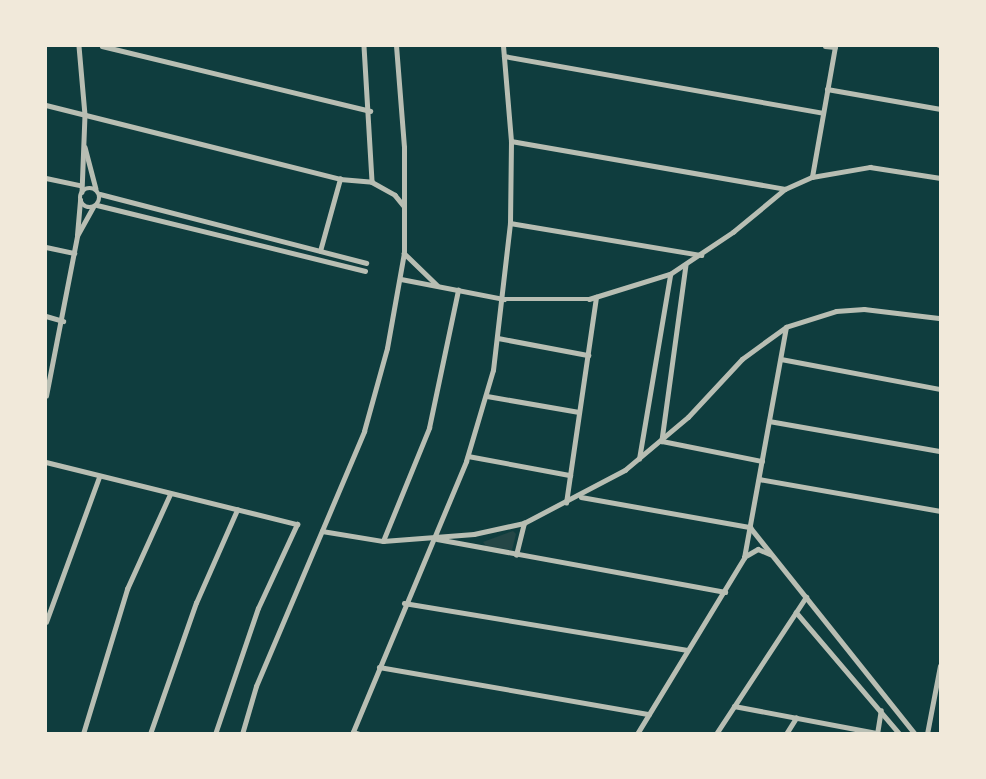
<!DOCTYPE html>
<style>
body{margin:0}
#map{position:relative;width:986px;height:779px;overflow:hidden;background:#0f3d3e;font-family:Lato,sans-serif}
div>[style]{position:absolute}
.green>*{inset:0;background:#244646}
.minor>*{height:4.5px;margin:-2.25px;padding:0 2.25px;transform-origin:2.25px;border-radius:2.25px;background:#b8beb3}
.minor>.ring{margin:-2.25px;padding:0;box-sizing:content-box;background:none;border:4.5px solid #b8beb3;border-radius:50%}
.tertiary>*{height:5px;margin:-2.5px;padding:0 2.5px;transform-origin:2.5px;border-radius:2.5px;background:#b8beb3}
span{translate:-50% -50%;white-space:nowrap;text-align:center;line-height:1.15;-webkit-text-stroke:7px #f1e9da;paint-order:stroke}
.frame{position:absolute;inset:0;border:47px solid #f1e9da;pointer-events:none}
</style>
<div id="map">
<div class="green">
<div style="clip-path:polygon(513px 531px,516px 534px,512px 550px,486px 546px,483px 542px)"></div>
</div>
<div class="minor">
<div style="left:79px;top:46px;width:69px;rotate:85deg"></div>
<div style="left:85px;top:115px;width:77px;rotate:92.2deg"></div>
<div style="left:102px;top:46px;width:276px;rotate:13.6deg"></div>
<div style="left:364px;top:46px;width:136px;rotate:86.6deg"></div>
<div style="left:825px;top:46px;width:10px;rotate:6deg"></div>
<div style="left:939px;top:46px;width:1px"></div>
<div style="left:504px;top:56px;width:324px;rotate:10.1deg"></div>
<div style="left:827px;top:89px;width:115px;rotate:10deg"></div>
<div style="left:46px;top:105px;width:303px;rotate:14.1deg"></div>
<div style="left:340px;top:179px;width:32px;rotate:5deg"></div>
<div style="left:372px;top:182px;width:26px;rotate:29deg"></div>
<div style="left:395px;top:195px;width:14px;rotate:51deg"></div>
<div style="left:511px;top:141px;width:278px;rotate:9.9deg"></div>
<div style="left:85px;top:147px;width:43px;rotate:75.3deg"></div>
<div style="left:812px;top:177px;width:133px;rotate:-80deg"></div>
<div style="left:46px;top:178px;width:34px;rotate:12deg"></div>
<div class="ring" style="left:80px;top:188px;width:15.5px;height:15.5px"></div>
<div style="left:100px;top:194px;width:275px;rotate:14.5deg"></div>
<div style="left:97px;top:205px;width:276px;rotate:13.8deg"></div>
<div style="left:510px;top:223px;width:194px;rotate:9.5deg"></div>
<div style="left:77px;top:235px;width:35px;rotate:-85deg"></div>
<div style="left:46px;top:247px;width:29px;rotate:12deg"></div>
<div style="left:320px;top:251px;width:75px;rotate:-74.5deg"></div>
<div style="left:404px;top:253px;width:46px;rotate:44.1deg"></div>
<div style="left:686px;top:265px;width:178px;rotate:97.8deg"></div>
<div style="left:662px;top:441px;width:102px;rotate:11.3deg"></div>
<div style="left:401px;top:279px;width:105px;rotate:11deg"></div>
<div style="left:504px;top:299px;width:85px"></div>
<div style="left:589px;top:299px;width:85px;rotate:-17.2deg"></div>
<div style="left:670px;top:274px;width:76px;rotate:-33.7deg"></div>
<div style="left:733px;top:232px;width:67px;rotate:-39.6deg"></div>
<div style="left:785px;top:189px;width:30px;rotate:-24deg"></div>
<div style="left:812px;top:177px;width:59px;rotate:-9.8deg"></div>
<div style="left:870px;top:167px;width:71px;rotate:8.9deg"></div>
<div style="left:46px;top:316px;width:18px;rotate:16deg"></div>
<div style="left:498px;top:338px;width:92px;rotate:10.7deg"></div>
<div style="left:781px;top:359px;width:162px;rotate:10.7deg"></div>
<div style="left:46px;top:396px;width:163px;rotate:-79deg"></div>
<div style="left:77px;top:236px;width:33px;rotate:-61deg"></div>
<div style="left:487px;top:396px;width:93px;rotate:9.9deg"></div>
<div style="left:769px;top:421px;width:174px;rotate:10deg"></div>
<div style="left:468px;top:456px;width:104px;rotate:10.6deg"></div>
<div style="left:639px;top:459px;width:187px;rotate:-80.4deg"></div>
<div style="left:46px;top:462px;width:259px;rotate:13.9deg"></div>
<div style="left:759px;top:479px;width:184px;rotate:10deg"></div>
<div style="left:581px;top:497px;width:172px;rotate:10.1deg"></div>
<div style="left:750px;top:527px;width:265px;rotate:51.4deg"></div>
<div style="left:566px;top:503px;width:208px;rotate:-81.7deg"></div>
<div style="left:322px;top:531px;width:62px;rotate:9.3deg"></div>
<div style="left:383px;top:541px;width:91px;rotate:-4.4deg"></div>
<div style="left:474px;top:534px;width:51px;rotate:-12.4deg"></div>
<div style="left:524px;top:523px;width:114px;rotate:-27.7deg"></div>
<div style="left:625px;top:470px;width:82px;rotate:-40.1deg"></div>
<div style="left:688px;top:417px;width:79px;rotate:-47deg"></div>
<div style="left:742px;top:359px;width:54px;rotate:-36deg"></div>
<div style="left:786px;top:327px;width:52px;rotate:-17.7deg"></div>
<div style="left:836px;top:311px;width:28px;rotate:-4deg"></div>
<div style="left:864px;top:309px;width:77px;rotate:6.8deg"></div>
<div style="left:437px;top:539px;width:293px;rotate:10.4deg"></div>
<div style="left:383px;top:541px;width:122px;rotate:-67.8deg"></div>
<div style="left:429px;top:428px;width:141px;rotate:-78.1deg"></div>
<div style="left:516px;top:555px;width:33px;rotate:-76deg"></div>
<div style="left:744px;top:557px;width:16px;rotate:-30deg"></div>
<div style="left:758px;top:549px;width:13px;rotate:23deg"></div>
<div style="left:404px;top:603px;width:287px;rotate:9.4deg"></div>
<div style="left:796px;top:612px;width:160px;rotate:49.6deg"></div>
<div style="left:46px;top:622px;width:154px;rotate:-69.9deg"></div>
<div style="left:379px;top:667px;width:274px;rotate:9.9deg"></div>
<div style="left:734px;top:706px;width:146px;rotate:10.7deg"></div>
<div style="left:353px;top:732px;width:7px;rotate:16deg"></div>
<div style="left:83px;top:734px;width:152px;rotate:-73.1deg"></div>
<div style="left:127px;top:589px;width:104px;rotate:-65.6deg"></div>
<div style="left:150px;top:734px;width:139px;rotate:-70.7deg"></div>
<div style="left:196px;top:603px;width:102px;rotate:-66.2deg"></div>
<div style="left:637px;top:734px;width:206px;rotate:-58.7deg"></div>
<div style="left:744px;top:558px;width:234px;rotate:-79.7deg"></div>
<div style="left:716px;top:734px;width:164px;rotate:-56.7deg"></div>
<div style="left:786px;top:734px;width:19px;rotate:-58deg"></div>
<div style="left:927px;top:734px;width:69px;rotate:-79.2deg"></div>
</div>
<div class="tertiary">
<div style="left:215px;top:734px;width:133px;rotate:-71.2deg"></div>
<div style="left:258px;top:608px;width:93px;rotate:-65.1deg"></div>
<div style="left:242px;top:734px;width:50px;rotate:-73.7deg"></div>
<div style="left:256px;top:686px;width:277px;rotate:-67deg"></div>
<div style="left:364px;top:431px;width:86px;rotate:-74.5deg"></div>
<div style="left:387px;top:348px;width:97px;rotate:-79.9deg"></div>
<div style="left:404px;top:253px;width:106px;rotate:-90deg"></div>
<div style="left:404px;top:147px;width:101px;rotate:-94.5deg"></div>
<div style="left:352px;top:734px;width:296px;rotate:-67.3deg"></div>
<div style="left:466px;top:461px;width:95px;rotate:-73.5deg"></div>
<div style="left:493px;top:370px;width:148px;rotate:-83.4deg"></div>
<div style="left:510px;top:223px;width:82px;rotate:-89.3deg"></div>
<div style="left:511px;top:141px;width:95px;rotate:-94.8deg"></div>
<div style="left:877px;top:734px;width:24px;rotate:-81deg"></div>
</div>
<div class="frame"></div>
</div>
